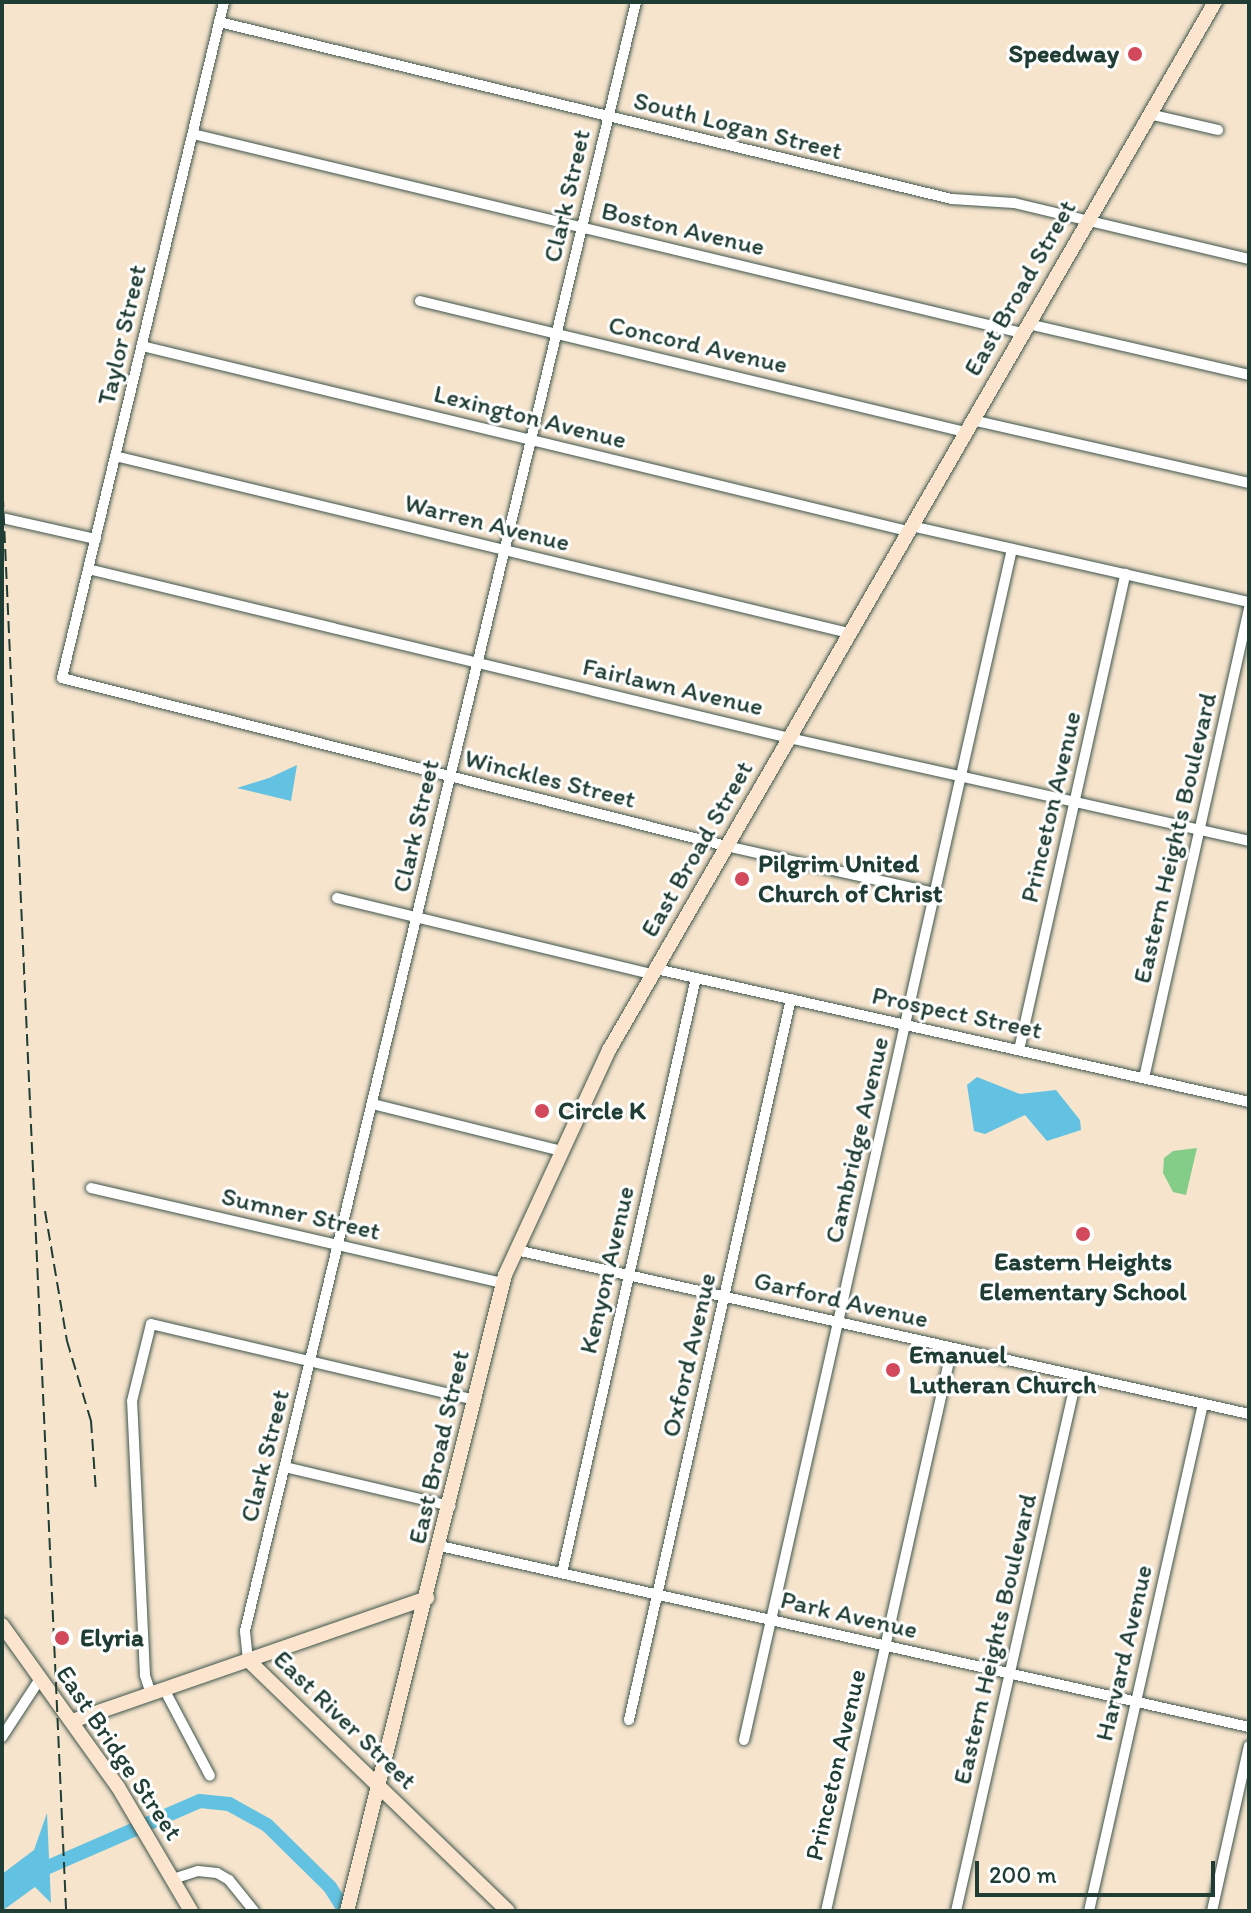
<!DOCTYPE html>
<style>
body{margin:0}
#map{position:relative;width:1251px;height:1913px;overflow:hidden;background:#f6e4cd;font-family:Itim,sans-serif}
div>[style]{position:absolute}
.green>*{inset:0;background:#84cd89}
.water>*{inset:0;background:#63c2e1}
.river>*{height:14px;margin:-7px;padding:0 7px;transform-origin:7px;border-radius:7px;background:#63c2e1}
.roads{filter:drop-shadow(0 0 2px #3f564b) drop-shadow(0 0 2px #3f564b)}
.street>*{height:10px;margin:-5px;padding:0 5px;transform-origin:5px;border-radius:5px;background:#fff}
.secondary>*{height:14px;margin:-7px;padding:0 7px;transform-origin:7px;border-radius:7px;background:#fce5cf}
.rail>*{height:2px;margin-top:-1px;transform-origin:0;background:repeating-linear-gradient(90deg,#1f3d34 0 12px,transparent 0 18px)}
.dots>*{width:22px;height:22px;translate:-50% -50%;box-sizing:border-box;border:4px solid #fff;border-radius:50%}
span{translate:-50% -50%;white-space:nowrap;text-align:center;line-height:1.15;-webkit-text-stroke:6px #fff;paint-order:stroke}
.poi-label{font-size:26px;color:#1f3d34;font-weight:700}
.right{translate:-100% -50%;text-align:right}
.left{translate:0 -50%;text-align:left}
.street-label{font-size:26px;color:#1f3d34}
.frame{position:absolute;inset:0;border:4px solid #1f3d34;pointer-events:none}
.scale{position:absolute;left:975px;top:1861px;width:240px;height:36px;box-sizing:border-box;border:4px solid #1f3d34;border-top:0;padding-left:10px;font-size:24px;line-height:28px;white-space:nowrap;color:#1f3d34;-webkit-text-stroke:6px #fff;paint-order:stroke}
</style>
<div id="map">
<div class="green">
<div style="clip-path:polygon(1197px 1148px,1186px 1195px,1173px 1192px,1163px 1173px,1164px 1158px,1173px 1151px)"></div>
</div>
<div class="water">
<div style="clip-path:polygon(297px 765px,291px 801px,237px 788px,269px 778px)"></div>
<div style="clip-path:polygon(977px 1077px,1020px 1094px,1056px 1090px,1080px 1120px,1081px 1130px,1047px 1141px,1025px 1115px,985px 1134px,974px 1131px,967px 1085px)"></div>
<div style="clip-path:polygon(47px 1813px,51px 1903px,35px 1887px,2px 1911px,2px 1874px,34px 1850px)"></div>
</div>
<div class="river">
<div style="left:2px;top:1896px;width:37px;rotate:-36deg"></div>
<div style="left:32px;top:1874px;width:183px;rotate:-23.5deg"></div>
<div style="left:200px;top:1801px;width:29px;rotate:6deg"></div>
<div style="left:229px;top:1804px;width:43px;rotate:28.9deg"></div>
<div style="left:267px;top:1825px;width:88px;rotate:44.5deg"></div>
<div style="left:330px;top:1887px;width:28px;rotate:58deg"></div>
</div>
<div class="roads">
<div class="street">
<div style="left:224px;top:2px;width:695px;rotate:103.48deg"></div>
<div style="left:62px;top:678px;width:685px;rotate:14.2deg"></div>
<div style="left:726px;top:846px;width:214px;rotate:12.7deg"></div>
<div style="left:219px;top:22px;width:754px;rotate:13.58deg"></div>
<div style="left:952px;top:199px;width:62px;rotate:3.7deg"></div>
<div style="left:1014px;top:203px;width:242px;rotate:13.4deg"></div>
<div style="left:1149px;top:114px;width:71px;rotate:13.1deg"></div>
<div style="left:193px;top:134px;width:853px;rotate:13.5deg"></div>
<div style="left:420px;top:301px;width:561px;rotate:13.52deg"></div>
<div style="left:1028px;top:324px;width:227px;rotate:13deg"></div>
<div style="left:142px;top:346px;width:788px;rotate:13.58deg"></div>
<div style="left:972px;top:420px;width:284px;rotate:12.8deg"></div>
<div style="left:115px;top:456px;width:755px;rotate:13.56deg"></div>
<div style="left:2px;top:518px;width:96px;rotate:12.6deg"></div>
<div style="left:911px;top:526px;width:346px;rotate:12.7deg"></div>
<div style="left:88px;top:569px;width:721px;rotate:13.55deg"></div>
<div style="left:789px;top:738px;width:471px;rotate:12.6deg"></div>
<div style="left:337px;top:898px;width:324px;rotate:13.6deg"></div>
<div style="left:656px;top:969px;width:608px;rotate:12.64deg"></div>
<div style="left:1019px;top:1050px;width:488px;rotate:-77.4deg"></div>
<div style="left:1144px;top:1078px;width:482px;rotate:-77.4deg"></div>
<div style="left:373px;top:1104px;width:194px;rotate:14deg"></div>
<div style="left:91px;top:1188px;width:422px;rotate:13deg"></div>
<div style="left:516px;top:1250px;width:751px;rotate:12.61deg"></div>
<div style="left:285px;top:1467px;width:170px;rotate:13.3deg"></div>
<div style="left:440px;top:1546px;width:829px;rotate:12.61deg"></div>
<div style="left:562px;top:1573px;width:610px;rotate:-77.31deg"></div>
<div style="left:248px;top:1660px;width:29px;rotate:-96deg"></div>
<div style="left:245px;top:1631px;width:1675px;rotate:-76.5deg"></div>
<div style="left:164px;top:1689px;width:98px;rotate:62.1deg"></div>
<div style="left:151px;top:1694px;width:20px;rotate:-108deg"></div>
<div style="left:145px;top:1675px;width:274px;rotate:-92.7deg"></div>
<div style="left:132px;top:1401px;width:79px;rotate:-76.1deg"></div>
<div style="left:151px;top:1324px;width:333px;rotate:13.2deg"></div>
<div style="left:629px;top:1720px;width:739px;rotate:-77.34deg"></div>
<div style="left:2px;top:1737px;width:69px;rotate:-56.8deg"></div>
<div style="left:744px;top:1740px;width:1221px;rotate:-77.32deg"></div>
<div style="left:173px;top:1879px;width:26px;rotate:-18deg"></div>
<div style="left:198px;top:1871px;width:19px;rotate:6deg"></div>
<div style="left:217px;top:1873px;width:14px;rotate:30deg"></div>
<div style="left:229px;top:1880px;width:40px;rotate:51deg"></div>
<div style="left:826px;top:1911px;width:577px;rotate:-77.39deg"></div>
<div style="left:956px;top:1911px;width:549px;rotate:-77.26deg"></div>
<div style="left:1089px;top:1911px;width:520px;rotate:-77.33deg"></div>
<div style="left:1212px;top:1911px;width:169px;rotate:-77.4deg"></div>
</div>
<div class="secondary">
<div style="left:2px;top:1625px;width:199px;rotate:54.4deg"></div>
<div style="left:118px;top:1787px;width:144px;rotate:59.5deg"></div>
<div style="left:248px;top:1660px;width:361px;rotate:44deg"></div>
<div style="left:72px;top:1721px;width:376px;rotate:-19.1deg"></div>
<div style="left:347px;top:1911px;width:655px;rotate:-76.05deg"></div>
<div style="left:505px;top:1275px;width:248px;rotate:-65.2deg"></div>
<div style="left:609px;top:1050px;width:1211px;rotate:-59.96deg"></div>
</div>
</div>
<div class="rail">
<div style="left:2px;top:477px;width:1435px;rotate:87.44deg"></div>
<div style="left:45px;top:1211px;width:132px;rotate:80.4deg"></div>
<div style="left:67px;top:1341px;width:84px;rotate:73.3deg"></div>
<div style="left:91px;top:1421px;width:72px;rotate:86deg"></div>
</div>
<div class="dots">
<div style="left:1135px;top:54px;background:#d1495b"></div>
<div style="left:742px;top:879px;background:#d1495b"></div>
<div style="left:542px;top:1111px;background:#d1495b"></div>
<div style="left:1083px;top:1234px;background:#d1495b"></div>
<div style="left:893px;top:1370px;background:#d1495b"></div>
<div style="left:62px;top:1638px;background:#d1495b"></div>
</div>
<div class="poi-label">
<span class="right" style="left:1119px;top:54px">Speedway</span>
<span class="left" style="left:758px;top:879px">Pilgrim United<br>Church of Christ</span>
<span class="left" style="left:558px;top:1111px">Circle K</span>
<span style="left:1083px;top:1277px">Eastern Heights<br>Elementary School</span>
<span class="left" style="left:909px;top:1370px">Emanuel<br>Lutheran Church</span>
<span class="left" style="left:80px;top:1638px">Elyria</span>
</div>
<div class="street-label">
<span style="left:738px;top:126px;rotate:14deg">South Logan Street</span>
<span style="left:567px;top:196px;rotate:-77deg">Clark Street</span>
<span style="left:683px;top:229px;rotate:13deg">Boston Avenue</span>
<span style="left:1020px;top:288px;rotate:-60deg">East Broad Street</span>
<span style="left:122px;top:335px;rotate:-77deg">Taylor Street</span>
<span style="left:698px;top:345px;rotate:13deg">Concord Avenue</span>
<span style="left:530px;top:417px;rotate:14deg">Lexington Avenue</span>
<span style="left:487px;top:523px;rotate:14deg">Warren Avenue</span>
<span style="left:673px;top:687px;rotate:13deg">Fairlawn Avenue</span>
<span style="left:550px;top:779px;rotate:14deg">Winckles Street</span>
<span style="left:1051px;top:807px;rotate:-77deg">Princeton Avenue</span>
<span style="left:416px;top:826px;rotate:-77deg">Clark Street</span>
<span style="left:1175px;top:838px;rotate:-77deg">Eastern Heights Boulevard</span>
<span style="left:697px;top:849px;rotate:-60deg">East Broad Street</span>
<span style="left:957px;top:1013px;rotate:12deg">Prospect Street</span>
<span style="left:857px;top:1140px;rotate:-77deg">Cambridge Avenue</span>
<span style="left:301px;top:1214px;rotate:13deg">Sumner Street</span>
<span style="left:607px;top:1270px;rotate:-77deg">Kenyon Avenue</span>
<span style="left:841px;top:1300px;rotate:13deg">Garford Avenue</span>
<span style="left:689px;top:1355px;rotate:-77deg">Oxford Avenue</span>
<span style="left:439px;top:1447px;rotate:-77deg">East Broad Street</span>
<span style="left:265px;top:1456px;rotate:-76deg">Clark Street</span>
<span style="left:849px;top:1615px;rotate:13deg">Park Avenue</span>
<span style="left:995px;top:1639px;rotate:-77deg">Eastern Heights Boulevard</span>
<span style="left:1124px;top:1653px;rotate:-77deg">Harvard Avenue</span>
<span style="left:345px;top:1720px;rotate:44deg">East River Street</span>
<span style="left:119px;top:1753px;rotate:56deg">East Bridge Street</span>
<span style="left:836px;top:1765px;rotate:-77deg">Princeton Avenue</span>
</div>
<div class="frame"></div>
<div class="scale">200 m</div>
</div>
